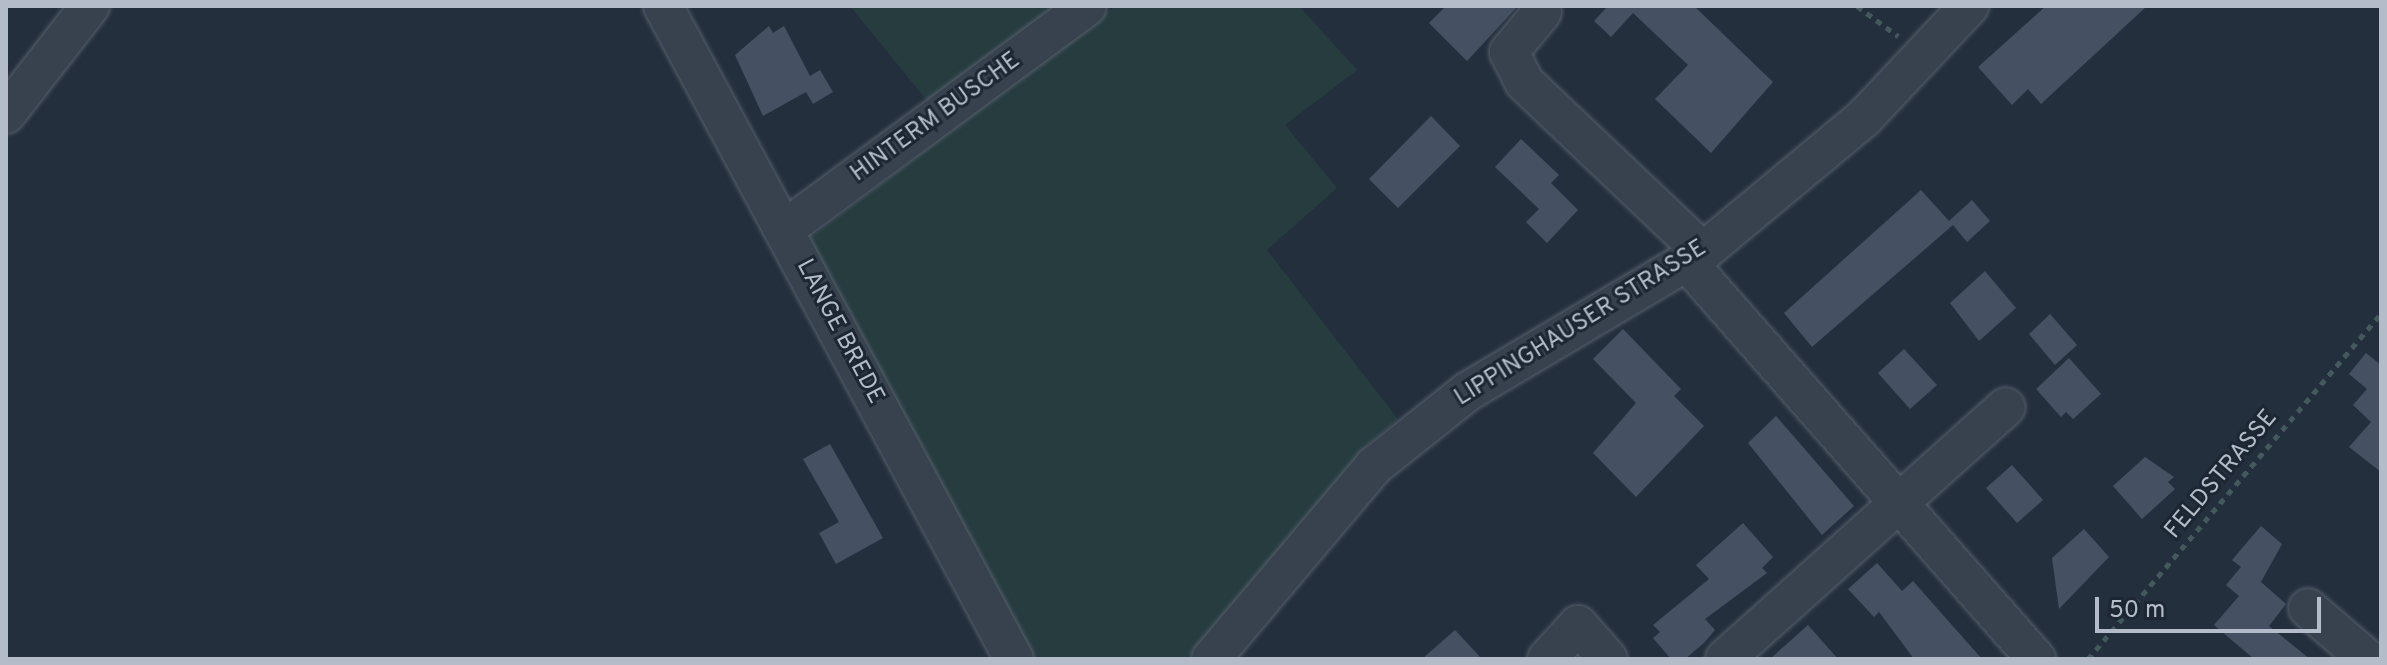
<!DOCTYPE html>
<style>
body{margin:0}
#map{position:relative;width:2387px;height:665px;overflow:hidden;background:#242f3e;font-family:Overpass,sans-serif}
div>[style]{position:absolute}
.green>*{inset:0;background:#263c3f}
.building>*{inset:0;background:#455162}
.path>*{height:5px;margin-top:-2.5px;transform-origin:0;background:repeating-linear-gradient(90deg,#44595c 0 6px,transparent 0 12px)}
.roads{filter:drop-shadow(0 0 2px #565f6c) drop-shadow(0 0 2px #565f6c)}
.minor>*{height:38px;margin:-19px;padding:0 19px;transform-origin:19px;border-radius:19px;background:#38414e}
span{translate:-50% -50%;white-space:nowrap;text-align:center;line-height:1.15;-webkit-text-stroke:6px #1d2633;paint-order:stroke}
.street-label{font-size:24px;color:#b4bcc9}
.frame{position:absolute;inset:0;border:8px solid #b4bcc9;pointer-events:none}
.scale{position:absolute;left:2095px;top:597px;width:226px;height:36px;box-sizing:border-box;border:4px solid #b4bcc9;border-top:0;padding-left:10px;font-size:24px;line-height:28px;white-space:nowrap;color:#b4bcc9;-webkit-text-stroke:6px #1d2633;paint-order:stroke}
</style>
<div id="map">
<div class="green">
<div style="clip-path:polygon(850px 6px,1063px 6px,933px 108px)"></div>
<div style="clip-path:polygon(1115px 6px,1299px 6px,1357px 70px,1285px 125px,1337px 188px,1267px 250px,1398px 419px,1368px 444px,1187px 659px,1025px 659px,804px 242px)"></div>
</div>
<div class="building">
<div style="clip-path:polygon(1446px 6px,1518px 6px,1467px 61px,1429px 23px)"></div>
<div style="clip-path:polygon(1608px 6px,1694px 6px,1773px 82px,1711px 153px,1655px 99px,1688px 65px,1633px 13px,1611px 37px,1594px 21px)"></div>
<div style="clip-path:polygon(2046px 6px,2147px 6px,2041px 104px,2028px 89px,2012px 105px,1978px 67px)"></div>
<div style="clip-path:polygon(769px 26px,773px 33px,784px 26px,810px 76px,820px 70px,833px 92px,813px 104px,806px 92px,763px 116px,735px 55px)"></div>
<div style="clip-path:polygon(1431px 116px,1460px 146px,1398px 208px,1369px 179px)"></div>
<div style="clip-path:polygon(1521px 139px,1559px 175px,1551px 183px,1578px 210px,1547px 243px,1526px 222px,1539px 209px,1495px 167px)"></div>
<div style="clip-path:polygon(1921px 190px,1949px 221px,1972px 200px,1990px 221px,1967px 242px,1953px 225px,1812px 347px,1784px 313px)"></div>
<div style="clip-path:polygon(1985px 271px,2016px 308px,1979px 341px,1950px 303px)"></div>
<div style="clip-path:polygon(2050px 314px,2077px 345px,2055px 365px,2029px 334px)"></div>
<div style="clip-path:polygon(1623px 329px,1681px 389px,1674px 396px,1704px 426px,1636px 497px,1593px 453px,1636px 403px,1593px 359px)"></div>
<div style="clip-path:polygon(1904px 349px,1937px 385px,1910px 409px,1878px 373px)"></div>
<div style="clip-path:polygon(2366px 353px,2381px 365px,2381px 472px,2349px 447px,2371px 422px,2353px 405px,2367px 389px,2349px 374px)"></div>
<div style="clip-path:polygon(2069px 358px,2101px 394px,2073px 419px,2066px 412px,2061px 417px,2036px 389px)"></div>
<div style="clip-path:polygon(1776px 416px,1854px 506px,1822px 535px,1748px 443px)"></div>
<div style="clip-path:polygon(830px 444px,883px 538px,836px 564px,819px 533px,839px 522px,803px 459px)"></div>
<div style="clip-path:polygon(2145px 457px,2174px 477px,2168px 482px,2175px 489px,2142px 519px,2113px 486px)"></div>
<div style="clip-path:polygon(2012px 465px,2043px 500px,2017px 523px,1986px 488px)"></div>
<div style="clip-path:polygon(1743px 523px,1773px 557px,1762px 568px,1767px 573px,1705px 619px,1715px 630px,1704px 643px,1685px 659px,1671px 659px,1653px 638px,1660px 632px,1653px 625px,1709px 579px,1696px 565px)"></div>
<div style="clip-path:polygon(2261px 526px,2282px 544px,2261px 582px,2286px 604px,2269px 626px,2310px 659px,2254px 659px,2214px 625px,2239px 596px,2226px 585px,2241px 567px,2232px 560px)"></div>
<div style="clip-path:polygon(2084px 529px,2109px 557px,2059px 609px,2052px 558px)"></div>
<div style="clip-path:polygon(1877px 563px,1902px 591px,1913px 581px,1982px 659px,1914px 659px,1879px 612px,1874px 617px,1848px 589px)"></div>
<div style="clip-path:polygon(1808px 625px,1838px 659px,1770px 659px)"></div>
<div style="clip-path:polygon(1455px 630px,1482px 659px,1422px 659px)"></div>
</div>
<div class="path">
<div style="left:1857px;top:6px;width:51px;rotate:36.2deg"></div>
<div style="left:2088px;top:659px;width:453px;rotate:-49.7deg"></div>
</div>
<div class="roads">
<div class="minor">
<div style="left:663px;top:6px;width:741px;rotate:61.74deg"></div>
<div style="left:1542px;top:12px;width:52px;rotate:129.5deg"></div>
<div style="left:1509px;top:52px;width:34px;rotate:63deg"></div>
<div style="left:1524px;top:82px;width:247px;rotate:43.5deg"></div>
<div style="left:6px;top:114px;width:137px;rotate:-52.1deg"></div>
<div style="left:785px;top:229px;width:375px;rotate:-36.4deg"></div>
<div style="left:1687px;top:262px;width:529px;rotate:48.68deg"></div>
<div style="left:2308px;top:608px;width:78px;rotate:40.8deg"></div>
<div style="left:1211px;top:659px;width:253px;rotate:-49.8deg"></div>
<div style="left:1374px;top:466px;width:119px;rotate:-38.5deg"></div>
<div style="left:1467px;top:392px;width:274px;rotate:-30.7deg"></div>
<div style="left:1703px;top:252px;width:209px;rotate:-39.8deg"></div>
<div style="left:1864px;top:118px;width:154px;rotate:-46.8deg"></div>
<div style="left:1547px;top:659px;width:46px;rotate:-47.6deg"></div>
<div style="left:1578px;top:625px;width:45px;rotate:48.6deg"></div>
<div style="left:1725px;top:659px;width:377px;rotate:-41.9deg"></div>
</div>
</div>
<div class="street-label">
<span style="left:936px;top:118px;rotate:-36deg">HINTERM BUSCHE</span>
<span style="left:1581px;top:324px;rotate:-32deg">LIPPINGHAUSER STRASSE</span>
<span style="left:839px;top:332px;rotate:62deg">LANGE BREDE</span>
<span style="left:2222px;top:475px;rotate:-50deg">FELDSTRASSE</span>
</div>
<div class="frame"></div>
<div class="scale">50 m</div>
</div>
